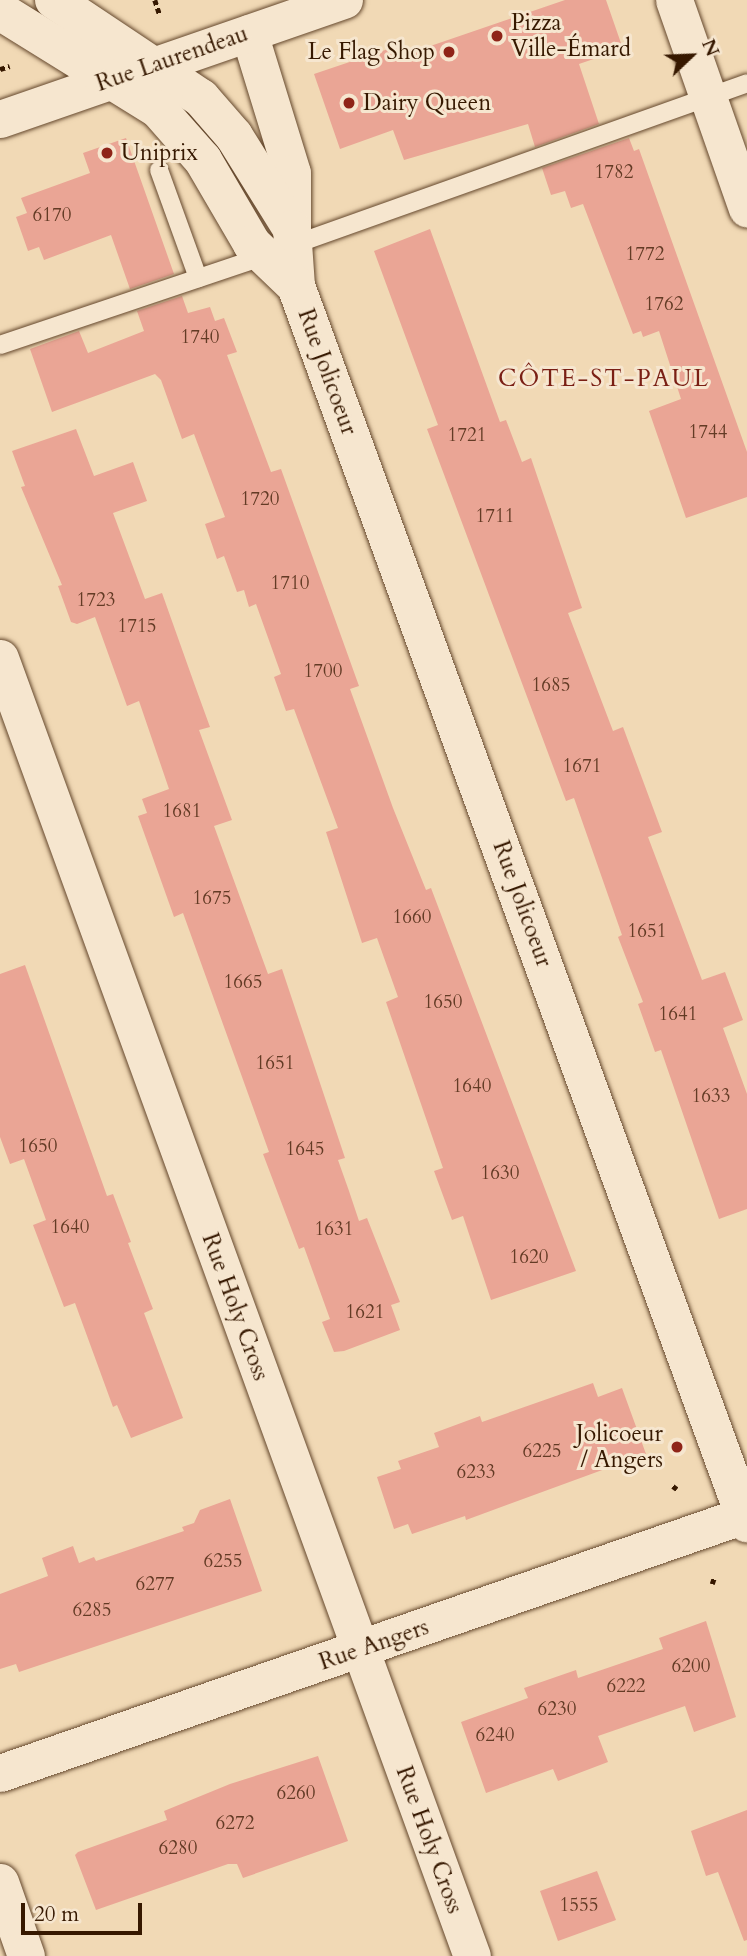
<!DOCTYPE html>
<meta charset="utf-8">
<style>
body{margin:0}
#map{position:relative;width:747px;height:1956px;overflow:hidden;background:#f1d9b5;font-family:Cardo,serif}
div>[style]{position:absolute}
.building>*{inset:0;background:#eaa595}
.path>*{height:4.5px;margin-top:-2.25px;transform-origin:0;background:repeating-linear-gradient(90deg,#361800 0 5px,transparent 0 8.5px)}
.roads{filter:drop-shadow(0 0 2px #65482d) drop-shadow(0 0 2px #65482d)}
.lane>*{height:18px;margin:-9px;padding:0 9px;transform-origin:9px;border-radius:9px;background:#f6e6cf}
.street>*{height:37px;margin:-18.5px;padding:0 18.5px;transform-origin:18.5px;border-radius:18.5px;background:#f6e6cf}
.secondary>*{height:38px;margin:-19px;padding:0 19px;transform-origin:19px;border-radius:19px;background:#f6e6cf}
.dots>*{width:19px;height:19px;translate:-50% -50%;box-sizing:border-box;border:4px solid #f6e6cf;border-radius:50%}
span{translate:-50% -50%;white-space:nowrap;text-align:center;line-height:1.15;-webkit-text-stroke:6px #f6e6cf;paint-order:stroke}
.number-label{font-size:19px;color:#633b25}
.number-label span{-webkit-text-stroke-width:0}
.poi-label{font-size:23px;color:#361800}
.left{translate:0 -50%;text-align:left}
.right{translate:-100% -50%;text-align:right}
.street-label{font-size:23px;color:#361800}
.neighbourhood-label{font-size:24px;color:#7a1f14;letter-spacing:2px}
.north{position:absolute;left:656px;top:21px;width:70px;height:70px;-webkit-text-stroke:5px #f6e6cf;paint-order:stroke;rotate:67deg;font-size:19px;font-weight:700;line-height:28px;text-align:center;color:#361800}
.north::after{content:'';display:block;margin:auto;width:24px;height:32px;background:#361800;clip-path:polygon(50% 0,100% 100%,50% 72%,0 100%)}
.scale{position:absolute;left:21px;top:1903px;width:121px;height:32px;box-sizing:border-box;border:4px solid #361800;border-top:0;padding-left:9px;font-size:21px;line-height:24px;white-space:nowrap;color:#361800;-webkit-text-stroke:5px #f6e6cf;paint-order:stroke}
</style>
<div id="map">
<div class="building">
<div style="clip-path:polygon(565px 0,606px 0,623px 49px,579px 64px,599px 124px,535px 147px,528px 124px,404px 160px,393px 130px,340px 149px,314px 74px,403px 44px,407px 54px)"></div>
<div style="clip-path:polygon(126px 138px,174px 274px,130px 289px,111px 235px,44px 260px,39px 247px,28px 251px,16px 217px,27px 213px,21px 198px,90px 173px,83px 153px)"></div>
<div style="clip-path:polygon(629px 138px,634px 151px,639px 149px,747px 452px,747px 497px,686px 518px,649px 411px,681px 399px,659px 331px,643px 337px,641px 331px,633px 334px,583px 204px,571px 208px,565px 191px,551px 195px,542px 168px)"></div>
<div style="clip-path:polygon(430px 229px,500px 422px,506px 420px,522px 462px,531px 458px,582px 608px,568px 613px,613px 731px,623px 727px,662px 832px,648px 837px,702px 980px,725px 972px,743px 1020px,723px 1028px,747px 1094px,747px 1209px,719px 1219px,661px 1050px,655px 1052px,638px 1004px,643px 1002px,618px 937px,622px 935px,574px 798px,566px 801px,427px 429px,438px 425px,374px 251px)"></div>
<div style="clip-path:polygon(182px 296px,188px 313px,210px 307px,215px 321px,224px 318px,237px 352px,227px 355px,271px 472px,281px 469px,299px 519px,359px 686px,350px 689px,393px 808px,426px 890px,431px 888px,576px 1271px,491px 1300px,463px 1216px,452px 1220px,434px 1171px,443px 1168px,386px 1002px,398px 997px,377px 938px,362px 943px,326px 832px,338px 828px,294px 709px,286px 711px,274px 677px,281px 674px,256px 604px,249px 607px,244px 590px,237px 592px,224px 556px,217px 559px,205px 524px,225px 517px,194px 434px,182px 439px,161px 380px,155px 374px,52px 412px,30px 349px,79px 331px,88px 353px,144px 331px,137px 311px)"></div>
<div style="clip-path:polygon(76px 429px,94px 476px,133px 462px,147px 501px,113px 513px,145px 599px,162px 593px,194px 683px,210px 727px,199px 730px,232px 820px,214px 826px,268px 974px,282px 969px,345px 1158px,338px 1160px,349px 1191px,359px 1221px,367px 1218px,400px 1302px,391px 1305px,400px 1330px,344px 1351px,334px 1352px,322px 1322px,330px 1319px,304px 1247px,299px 1249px,263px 1154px,269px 1152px,183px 913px,174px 917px,138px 816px,147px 813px,142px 799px,169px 789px,139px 701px,127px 706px,95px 617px,77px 624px,71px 622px,58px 586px,62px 585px,21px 487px,25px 486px,12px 451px)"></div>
<div style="clip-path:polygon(25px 965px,107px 1196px,113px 1194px,131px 1242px,128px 1243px,153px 1309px,144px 1313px,183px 1418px,131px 1438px,117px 1405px,113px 1407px,75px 1303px,64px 1307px,33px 1225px,46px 1220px,24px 1159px,10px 1164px,0 1137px,0 974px)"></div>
<div style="clip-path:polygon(593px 1383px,598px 1397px,622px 1388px,646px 1454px,466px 1520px,465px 1516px,412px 1534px,408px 1524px,394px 1529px,377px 1477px,401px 1469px,398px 1461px,439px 1447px,434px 1433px,480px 1416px,482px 1422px)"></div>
<div style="clip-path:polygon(230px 1499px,262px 1591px,19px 1672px,16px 1664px,0 1669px,0 1594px,48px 1576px,42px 1558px,73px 1546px,79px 1563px,94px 1557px,96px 1561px,184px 1531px,182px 1527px,194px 1523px,200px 1510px)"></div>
<div style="clip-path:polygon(706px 1621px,736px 1717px,694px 1732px,685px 1706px,598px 1736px,608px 1762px,558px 1781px,553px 1769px,486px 1793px,461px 1722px,528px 1698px,524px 1688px,576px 1670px,578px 1678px,663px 1649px,659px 1638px)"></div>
<div style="clip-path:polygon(318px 1756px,348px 1841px,243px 1878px,237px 1864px,228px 1864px,96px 1910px,75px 1855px,78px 1852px,167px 1820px,164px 1811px,230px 1784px)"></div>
<div style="clip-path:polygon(747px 1810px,747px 1940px,744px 1941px,718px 1872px,706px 1876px,691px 1831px)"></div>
<div style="clip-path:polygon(597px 1871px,616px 1920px,558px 1941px,540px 1891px)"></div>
</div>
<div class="path">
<div style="left:155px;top:0;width:16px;rotate:72deg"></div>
<div style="left:0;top:69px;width:10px;rotate:-17deg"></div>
<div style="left:673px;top:1486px;width:5px;rotate:37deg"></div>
<div style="left:712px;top:1584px;width:6px;rotate:-72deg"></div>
</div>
<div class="roads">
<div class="lane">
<div style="left:159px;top:170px;width:115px;rotate:70.1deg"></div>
<div style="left:293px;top:245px;width:482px;rotate:-19.6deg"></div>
<div style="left:0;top:345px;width:279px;rotate:-18.6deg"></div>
</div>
<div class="street">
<div style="left:674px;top:0;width:221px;rotate:70.7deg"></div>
<div style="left:249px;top:33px;width:146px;rotate:72.9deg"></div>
<div style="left:292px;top:173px;width:56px;rotate:90deg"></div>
<div style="left:0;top:119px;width:364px;rotate:-19.1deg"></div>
<div style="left:0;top:658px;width:1381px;rotate:70.02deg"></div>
<div style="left:0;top:1773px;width:791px;rotate:-19.12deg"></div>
<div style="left:0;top:1882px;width:78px;rotate:70.6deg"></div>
</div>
<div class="secondary">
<div style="left:54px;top:0;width:177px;rotate:33.7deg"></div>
<div style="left:201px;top:98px;width:50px;rotate:49deg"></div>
<div style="left:234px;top:136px;width:110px;rotate:58.1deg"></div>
<div style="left:292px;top:229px;width:57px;rotate:86deg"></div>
<div style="left:296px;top:286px;width:1317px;rotate:69.97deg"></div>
<div style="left:0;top:11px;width:186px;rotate:31.8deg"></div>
<div style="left:158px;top:109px;width:68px;rotate:48.6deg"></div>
<div style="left:203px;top:160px;width:97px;rotate:59.7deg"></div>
<div style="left:252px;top:244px;width:61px;rotate:43.7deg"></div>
</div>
</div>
<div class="dots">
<div style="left:497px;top:36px;background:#8f2418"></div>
<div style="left:449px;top:52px;background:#8f2418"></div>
<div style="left:349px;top:103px;background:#8f2418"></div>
<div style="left:107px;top:153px;background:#8f2418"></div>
<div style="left:677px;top:1447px;background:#8f2418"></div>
</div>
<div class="number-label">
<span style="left:614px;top:173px">1782</span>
<span style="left:52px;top:216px">6170</span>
<span style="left:645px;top:255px">1772</span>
<span style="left:664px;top:305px">1762</span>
<span style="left:200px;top:338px">1740</span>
<span style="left:708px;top:433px">1744</span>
<span style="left:467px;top:436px">1721</span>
<span style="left:260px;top:500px">1720</span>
<span style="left:495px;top:517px">1711</span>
<span style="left:290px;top:584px">1710</span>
<span style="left:96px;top:601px">1723</span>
<span style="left:137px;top:627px">1715</span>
<span style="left:323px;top:672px">1700</span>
<span style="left:551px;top:686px">1685</span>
<span style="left:582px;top:767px">1671</span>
<span style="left:182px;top:812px">1681</span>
<span style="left:212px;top:899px">1675</span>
<span style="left:412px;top:918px">1660</span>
<span style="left:647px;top:932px">1651</span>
<span style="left:243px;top:983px">1665</span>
<span style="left:443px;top:1003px">1650</span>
<span style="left:678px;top:1015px">1641</span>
<span style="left:275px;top:1064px">1651</span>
<span style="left:472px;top:1087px">1640</span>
<span style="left:711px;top:1097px">1633</span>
<span style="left:38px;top:1147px">1650</span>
<span style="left:305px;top:1150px">1645</span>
<span style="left:500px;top:1174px">1630</span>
<span style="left:70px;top:1228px">1640</span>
<span style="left:334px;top:1230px">1631</span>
<span style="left:529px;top:1258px">1620</span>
<span style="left:365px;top:1313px">1621</span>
<span style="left:542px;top:1452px">6225</span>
<span style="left:476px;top:1473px">6233</span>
<span style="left:223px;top:1562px">6255</span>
<span style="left:155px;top:1585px">6277</span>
<span style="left:92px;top:1611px">6285</span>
<span style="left:691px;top:1667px">6200</span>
<span style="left:626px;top:1687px">6222</span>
<span style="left:557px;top:1710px">6230</span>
<span style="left:495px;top:1736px">6240</span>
<span style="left:296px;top:1794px">6260</span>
<span style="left:235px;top:1824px">6272</span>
<span style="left:178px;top:1849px">6280</span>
<span style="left:579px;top:1906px">1555</span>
</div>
<div class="poi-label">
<span class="left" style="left:511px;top:36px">Pizza<br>Ville-Émard</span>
<span class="right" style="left:435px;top:52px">Le Flag Shop</span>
<span class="left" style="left:363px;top:103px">Dairy Queen</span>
<span class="left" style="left:121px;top:153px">Uniprix</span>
<span class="right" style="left:663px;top:1447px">Jolicoeur<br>/ Angers</span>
</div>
<div class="street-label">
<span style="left:172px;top:59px;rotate:-19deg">Rue Laurendeau</span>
<span style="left:327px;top:372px;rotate:70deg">Rue Jolicoeur</span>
<span style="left:522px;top:904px;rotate:70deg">Rue Jolicoeur</span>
<span style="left:235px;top:1307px;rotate:70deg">Rue Holy Cross</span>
<span style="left:374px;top:1645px;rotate:-19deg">Rue Angers</span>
<span style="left:429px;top:1840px;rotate:70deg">Rue Holy Cross</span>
</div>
<div class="neighbourhood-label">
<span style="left:604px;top:379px">CÔTE-ST-PAUL</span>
</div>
<div class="north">N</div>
<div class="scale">20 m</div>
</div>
